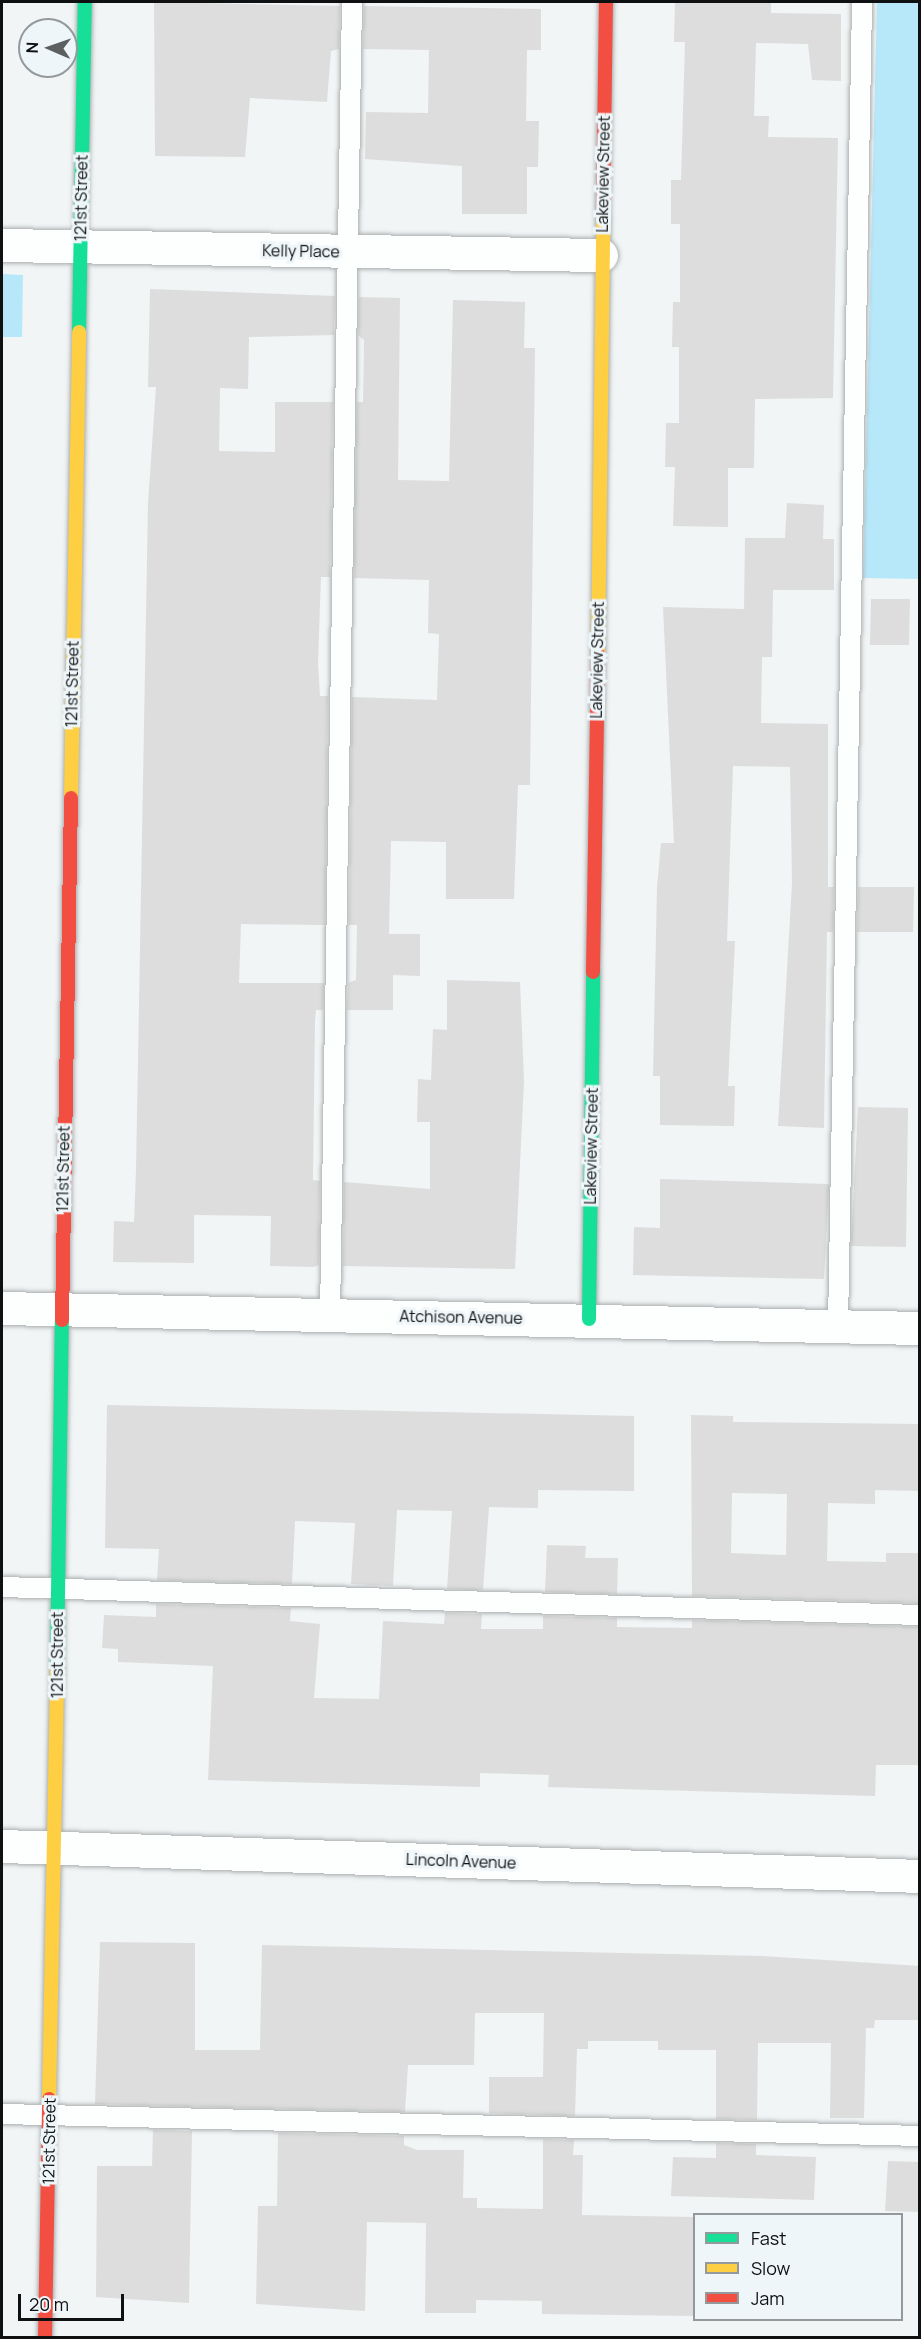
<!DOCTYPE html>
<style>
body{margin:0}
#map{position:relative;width:921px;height:2339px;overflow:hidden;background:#f1f5f6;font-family:Manrope,sans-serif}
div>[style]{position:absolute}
.green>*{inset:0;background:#b6e8f9}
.building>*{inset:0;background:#ddd}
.roads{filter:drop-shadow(0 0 2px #acafb0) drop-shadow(0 0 2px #acafb0)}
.lane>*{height:20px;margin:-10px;padding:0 10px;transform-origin:10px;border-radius:10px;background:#fdfefe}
.street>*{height:33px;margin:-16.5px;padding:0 16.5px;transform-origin:16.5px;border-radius:16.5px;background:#fdfefe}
.fast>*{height:14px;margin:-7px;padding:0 7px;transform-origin:7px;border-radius:7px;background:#16e098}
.slow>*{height:14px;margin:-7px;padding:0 7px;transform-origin:7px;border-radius:7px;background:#ffcf43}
.jam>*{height:14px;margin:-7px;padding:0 7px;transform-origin:7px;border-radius:7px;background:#f24e42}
span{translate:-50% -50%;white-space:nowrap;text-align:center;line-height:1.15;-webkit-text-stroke:6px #eef6f9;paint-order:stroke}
.street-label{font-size:16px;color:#0e1011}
.frame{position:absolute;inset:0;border:3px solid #0e1011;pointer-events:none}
.legend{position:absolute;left:693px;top:2213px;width:210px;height:108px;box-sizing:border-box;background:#eef6f9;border:2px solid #949a9c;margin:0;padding:8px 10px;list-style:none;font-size:18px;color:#0e1011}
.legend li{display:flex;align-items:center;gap:12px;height:30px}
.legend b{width:30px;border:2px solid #949a9c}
.north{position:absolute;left:18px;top:18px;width:60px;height:60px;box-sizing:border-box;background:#eef6f9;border:2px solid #949a9c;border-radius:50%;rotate:272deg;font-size:16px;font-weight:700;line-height:24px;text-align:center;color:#0e1011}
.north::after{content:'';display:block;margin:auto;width:21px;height:27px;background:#5d6061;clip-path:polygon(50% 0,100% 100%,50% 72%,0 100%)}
.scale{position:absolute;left:18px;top:2294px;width:106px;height:27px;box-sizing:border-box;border:3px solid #0e1011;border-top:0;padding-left:8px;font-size:18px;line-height:21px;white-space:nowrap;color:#0e1011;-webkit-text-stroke:4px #eef6f9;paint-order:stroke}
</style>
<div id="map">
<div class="green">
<div style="clip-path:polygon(877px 2px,919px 2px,919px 579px,863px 578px)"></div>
<div style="clip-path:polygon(2px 274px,23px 275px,22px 337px,2px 337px)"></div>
</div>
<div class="building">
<div style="clip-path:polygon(154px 2px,340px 6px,339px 49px,331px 51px,327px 102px,250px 98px,245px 157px,155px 156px)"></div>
<div style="clip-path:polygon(675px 2px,771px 2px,771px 13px,841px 14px,841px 81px,812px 80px,808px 44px,756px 43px,754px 116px,769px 116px,768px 137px,838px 138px,833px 398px,755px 399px,754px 468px,728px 468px,728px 527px,673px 526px,675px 467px,665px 467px,666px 423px,679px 423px,679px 347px,672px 347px,673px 302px,680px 302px,680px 224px,671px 224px,671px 180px,681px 180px,685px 42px,674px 42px)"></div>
<div style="clip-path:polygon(364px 6px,541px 9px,541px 50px,527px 50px,526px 121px,539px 121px,538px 167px,527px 167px,527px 214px,462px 214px,462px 166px,365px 159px,366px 112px,428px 113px,429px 50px,363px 49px)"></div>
<div style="clip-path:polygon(150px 289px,335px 296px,334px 335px,249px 337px,248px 389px,220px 388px,219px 451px,275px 452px,275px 402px,333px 402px,330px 577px,321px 577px,318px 663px,320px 696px,328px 696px,325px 925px,241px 924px,239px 983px,324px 983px,323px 1010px,316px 1010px,315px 1021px,313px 1180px,320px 1181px,319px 1265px,313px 1267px,270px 1266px,271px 1216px,194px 1215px,194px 1263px,113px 1262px,114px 1221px,134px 1222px,136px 1170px,148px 503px,156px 387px,148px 387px)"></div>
<div style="clip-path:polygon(359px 297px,400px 298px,398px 480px,449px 481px,453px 300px,525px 302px,524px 348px,535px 348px,530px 785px,518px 785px,514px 899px,446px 899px,446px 842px,391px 841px,389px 934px,420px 934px,420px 976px,393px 975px,393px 1010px,347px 1010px,348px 983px,356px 980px,357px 925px,349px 925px,352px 697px,437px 700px,439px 634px,428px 633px,429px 580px,354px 578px,357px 402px,363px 402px,364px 340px,358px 335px)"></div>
<div style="clip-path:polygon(787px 503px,824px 505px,823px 539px,834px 539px,834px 590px,773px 590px,772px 657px,762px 657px,761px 723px,828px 724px,828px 887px,834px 887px,833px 932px,827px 932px,824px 1128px,778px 1126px,792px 883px,790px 767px,733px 766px,727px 941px,735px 941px,728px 1086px,735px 1086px,734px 1126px,660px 1125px,660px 1076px,653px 1076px,657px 887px,661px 843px,674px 843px,663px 607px,744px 609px,745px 538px,785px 538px)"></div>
<div style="clip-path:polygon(871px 599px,910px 599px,909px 645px,870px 645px)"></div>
<div style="clip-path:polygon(858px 887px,914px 887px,913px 932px,857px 932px)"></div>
<div style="clip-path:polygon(447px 980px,520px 982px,524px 1081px,515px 1269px,343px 1266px,344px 1182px,430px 1189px,430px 1122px,417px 1122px,418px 1079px,431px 1080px,433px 1029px,447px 1030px)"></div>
<div style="clip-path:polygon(858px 1107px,908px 1108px,906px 1247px,851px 1246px)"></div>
<div style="clip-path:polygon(660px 1179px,829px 1184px,824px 1279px,633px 1275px,634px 1227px,660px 1228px)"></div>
<div style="clip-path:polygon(107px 1405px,634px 1416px,634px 1491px,538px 1490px,538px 1508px,489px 1507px,483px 1590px,447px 1589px,452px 1511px,397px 1510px,393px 1586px,351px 1584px,355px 1523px,295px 1521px,292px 1584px,157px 1580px,159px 1549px,105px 1548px)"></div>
<div style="clip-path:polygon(evenodd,691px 1415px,733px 1416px,733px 1422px,920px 1424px,920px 1491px,875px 1490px,875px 1504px,828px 1503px,827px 1561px,886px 1562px,886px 1553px,920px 1553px,920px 1603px,692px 1596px,691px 1415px,732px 1493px,787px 1494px,786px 1555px,731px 1553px,732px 1493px)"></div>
<div style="clip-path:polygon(547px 1545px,586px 1546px,585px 1558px,618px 1558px,617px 1594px,545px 1592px)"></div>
<div style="clip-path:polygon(156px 1604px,291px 1608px,290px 1621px,320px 1624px,314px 1698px,379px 1699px,383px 1621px,444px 1624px,445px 1613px,482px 1614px,481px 1629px,543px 1629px,543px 1616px,617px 1618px,617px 1627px,692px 1628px,692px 1620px,920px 1627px,920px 1765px,876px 1765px,875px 1796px,548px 1787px,549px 1775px,480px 1773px,480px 1787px,208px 1780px,213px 1666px,118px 1662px,118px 1649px,102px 1648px,104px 1615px,156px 1617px)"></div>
<div style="clip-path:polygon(100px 1942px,195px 1943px,195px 2050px,260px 2050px,262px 1945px,762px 1956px,920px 1966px,920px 2020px,875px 2020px,874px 2028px,866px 2028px,864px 2118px,830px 2118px,831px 2043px,758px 2043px,757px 2120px,716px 2119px,716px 2050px,658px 2050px,658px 2041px,588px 2041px,588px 2049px,577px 2049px,575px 2116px,489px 2113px,489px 2077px,543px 2077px,544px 2013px,475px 2013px,474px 2065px,408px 2065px,405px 2112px,95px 2104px)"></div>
<div style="clip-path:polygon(153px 2130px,192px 2131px,189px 2303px,96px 2297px,97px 2166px,152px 2166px)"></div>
<div style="clip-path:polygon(278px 2133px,404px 2136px,404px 2145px,417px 2150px,464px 2150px,463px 2198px,477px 2198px,477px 2208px,543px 2209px,543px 2139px,574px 2140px,573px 2155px,583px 2155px,582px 2215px,694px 2217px,694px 2316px,542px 2314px,542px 2301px,476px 2300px,476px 2313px,425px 2313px,426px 2223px,367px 2222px,365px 2311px,256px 2304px,258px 2206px,277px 2206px)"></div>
<div style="clip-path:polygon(716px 2143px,756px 2144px,756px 2155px,816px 2157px,814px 2200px,671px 2196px,673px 2157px,716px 2158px)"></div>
<div style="clip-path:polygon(888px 2161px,920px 2162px,920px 2212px,885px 2211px)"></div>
</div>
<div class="roads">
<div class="lane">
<div style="left:330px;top:1314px;width:1312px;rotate:-89.04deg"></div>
<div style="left:838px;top:1325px;width:1323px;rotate:-88.96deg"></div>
<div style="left:2px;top:1587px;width:918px;rotate:1.75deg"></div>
<div style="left:2px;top:2114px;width:918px;rotate:1.37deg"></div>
</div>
<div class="street">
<div style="left:2px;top:245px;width:599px;rotate:0.96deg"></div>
<div style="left:2px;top:1308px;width:918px;rotate:1.25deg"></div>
<div style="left:2px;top:1846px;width:918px;rotate:1.87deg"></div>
</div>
<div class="fast">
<div style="left:79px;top:332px;width:330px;rotate:-89deg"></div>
<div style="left:589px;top:1319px;width:347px;rotate:-89.3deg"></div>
<div style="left:57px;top:1665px;width:345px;rotate:-89.2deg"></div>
</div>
<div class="slow">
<div style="left:598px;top:654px;width:439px;rotate:-89.3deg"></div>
<div style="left:71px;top:798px;width:466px;rotate:-89deg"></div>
<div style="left:49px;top:2099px;width:434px;rotate:-88.9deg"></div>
</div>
<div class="jam">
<div style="left:603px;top:215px;width:213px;rotate:-89.2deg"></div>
<div style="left:593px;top:972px;width:318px;rotate:-89.1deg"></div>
<div style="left:62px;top:1320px;width:522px;rotate:-89.01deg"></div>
<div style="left:45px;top:2338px;width:239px;rotate:-89deg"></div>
</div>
</div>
<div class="street-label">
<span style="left:603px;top:174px;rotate:-89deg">Lakeview Street</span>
<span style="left:81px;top:198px;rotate:-89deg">121st Street</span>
<span style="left:301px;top:251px;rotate:1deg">Kelly Place</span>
<span style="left:597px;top:660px;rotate:-89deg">Lakeview Street</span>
<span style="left:72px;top:684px;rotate:-89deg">121st Street</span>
<span style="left:591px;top:1146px;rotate:-89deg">Lakeview Street</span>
<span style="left:63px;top:1169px;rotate:-89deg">121st Street</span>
<span style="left:461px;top:1317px;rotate:1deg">Atchison Avenue</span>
<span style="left:57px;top:1655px;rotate:-90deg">121st Street</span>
<span style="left:461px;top:1861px;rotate:2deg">Lincoln Avenue</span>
<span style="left:49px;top:2141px;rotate:-89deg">121st Street</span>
</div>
<div class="frame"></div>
<ul class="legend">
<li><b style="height:8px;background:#16e098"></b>Fast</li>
<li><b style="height:8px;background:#ffcf43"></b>Slow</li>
<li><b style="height:8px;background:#f24e42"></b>Jam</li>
</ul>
<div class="north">N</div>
<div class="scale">20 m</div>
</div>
